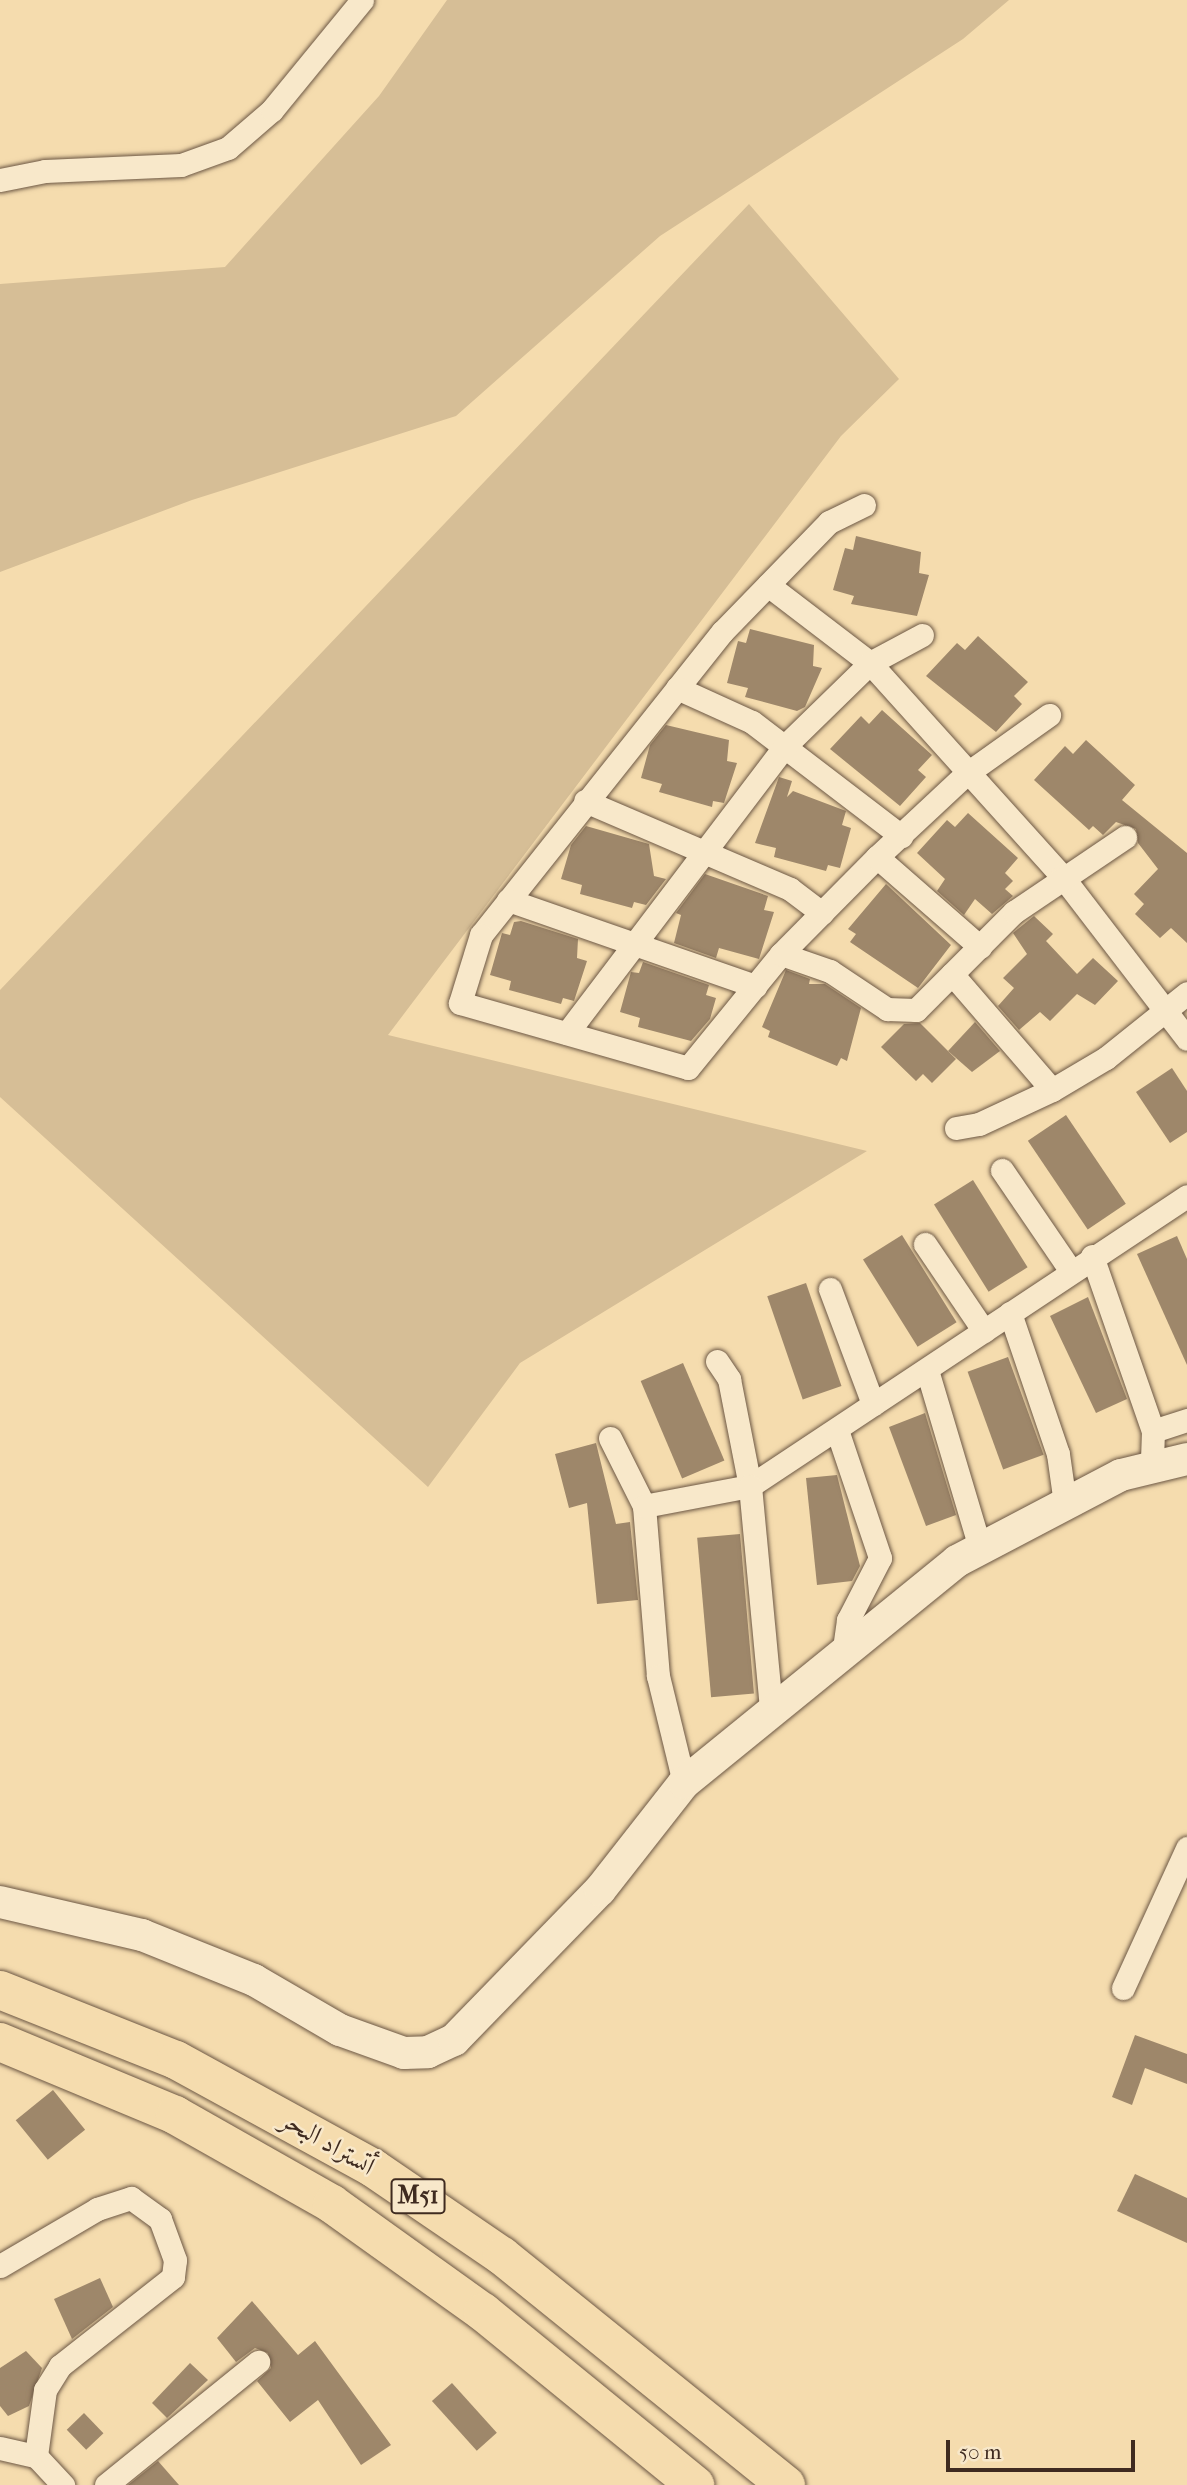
<!DOCTYPE html>
<html>
<head>
<meta charset="utf-8">
<style>
	body { margin:0 }
	#map { position:relative; width:1187px; height:2485px; overflow:hidden; background:#f5dcae; font-family:"IM FELL French Canon",Amiri,serif }
	div>[style] { position:absolute }
	.green>* { inset:0; background:#d6be96 }
	.building>* { inset:0; background:#9e876a; transform-origin:0 0 }
	.roads { filter:drop-shadow(0 0 2px #6c5744) drop-shadow(0 0 2px #6c5744) }
	.street>* { height:23px; margin:-11.5px; padding:0 11.5px; transform-origin:11.5px; border-radius:11.5px; background:#f8e8ca }
	.secondary>* { height:32px; margin:-16px; padding:0 16px; transform-origin:16px; border-radius:16px; background:#f8e8ca }
	.highway>* { height:38px; margin:-19px; padding:0 19px; transform-origin:19px; border-radius:19px; background:#f5dcae }
	span { translate:-50% -50%; white-space:nowrap; text-align:center; line-height:1.15; -webkit-text-stroke:5px #f8e8ca; paint-order:stroke }
	.shield-label span { padding:2px 5px; background:#f8e8ca; border:2px solid; border-radius:5px; -webkit-text-stroke-width:0 }
	.shield-label { font-size:24px; color:#3f2b20; font-weight:700 }
	.street-label { font-size:26px; color:#3f2b20 }
	.scale { position:absolute; left:946px; top:2440px; width:189px; height:32px; box-sizing:border-box; border:4px solid #3f2b20; border-top:0; padding-left:9px; font-size:21px; line-height:24px; white-space:nowrap; color:#3f2b20; -webkit-text-stroke:5px #f8e8ca; paint-order:stroke }
</style>
</head>
<body>
<div id="map">
	<div class="green">
		<div style="clip-path:polygon(447px 0,1009px 0,963px 39px,660px 236px,456px 416px,192px 500px,0 572px,0 284px,225px 267px,379px 96px)"></div>
		<div style="clip-path:polygon(749px 204px,899px 379px,841px 436px,388px 1035px,867px 1151px,520px 1363px,428px 1487px,0 1097px,0 990px)"></div>
	</div>
	<div class="building">
		<div style="clip-path:polygon(856px 536px,921px 552px,919px 573px,929px 575px,917px 616px,851px 604px,854px 596px,833px 590px,845px 548px,853px 550px)"></div>
		<div style="clip-path:polygon(750px 629px,814px 645px,813px 666px,822px 668px,805px 707px,797px 711px,745px 697px,748px 688px,727px 683px,738px 641px,746px 643px)"></div>
		<div style="clip-path:polygon(978px 636px,1028px 682px,1014px 696px,1022px 704px,996px 732px,926px 676px,957px 643px,965px 650px)"></div>
		<div style="clip-path:polygon(882px 710px,932px 755px,918px 770px,926px 777px,900px 806px,830px 749px,861px 716px,869px 724px)"></div>
		<div style="clip-path:polygon(666px 725px,729px 740px,727px 761px,737px 763px,724px 803px,713px 801px,712px 807px,659px 792px,662px 784px,641px 778px,650px 745px)"></div>
		<div style="clip-path:polygon(1086px 740px,1135px 785px,1122px 800px,1187px 853px,1187px 943px,1171px 928px,1160px 938px,1135px 914px,1144px 904px,1134px 894px,1158px 869px,1138px 843px,1136px 829px,1116px 822px,1103px 835px,1093px 826px,1089px 830px,1034px 780px,1065px 746px,1073px 754px)"></div>
		<div style="clip-path:polygon(779px 777px,792px 781px,787px 797px,793px 791px,846px 811px,842px 825px,851px 828px,840px 868px,828px 865px,826px 871px,774px 857px,776px 848px,755px 843px)"></div>
		<div style="clip-path:polygon(968px 813px,1018px 858px,1005px 873px,1013px 881px,1005px 889px,1013px 896px,992px 914px,975px 899px,964px 915px,937px 891px,945px 879px,917px 853px,947px 820px,955px 827px)"></div>
		<div style="clip-path:polygon(586px 826px,649px 844px,654px 876px,666px 879px,646px 905px,634px 902px,632px 908px,580px 894px,582px 885px,561px 879px,571px 845px)"></div>
		<div style="clip-path:polygon(705px 874px,768px 896px,764px 910px,774px 912px,759px 959px,719px 948px,716px 958px,674px 943px,681px 915px,676px 913px)"></div>
		<div style="clip-path:polygon(886px 884px,951px 945px,918px 988px,850px 942px,856px 934px,848px 929px)"></div>
		<div style="clip-path:polygon(1034px 916px,1053px 934px,1046px 941px,1077px 974px,1093px 958px,1118px 981px,1095px 1005px,1077px 994px,1050px 1021px,1040px 1012px,1019px 1030px,998px 1006px,1014px 988px,1003px 978px,1027px 954px,1013px 933px)"></div>
		<div style="clip-path:polygon(521px 921px,578px 939px,577px 958px,587px 961px,574px 1001px,563px 998px,561px 1004px,509px 990px,511px 981px,490px 975px,502px 933px,510px 935px,514px 922px)"></div>
		<div style="clip-path:polygon(643px 962px,709px 985px,706px 995px,716px 998px,710px 1019px,691px 1041px,638px 1027px,640px 1018px,620px 1012px,631px 972px,639px 973px)"></div>
		<div style="clip-path:polygon(786px 970px,810px 979px,809px 984px,825px 984px,861px 1008px,847px 1061px,841px 1058px,837px 1066px,768px 1037px,770px 1031px,762px 1027px)"></div>
		<div style="clip-path:polygon(975px 1022px,1000px 1051px,972px 1072px,948px 1051px)"></div>
		<div style="clip-path:polygon(920px 1023px,956px 1059px,932px 1083px,923px 1074px,916px 1081px,881px 1047px,904px 1024px)"></div>
		<div style="clip-path:polygon(1172px 1068px,1187px 1091px,1187px 1132px,1170px 1143px,1136px 1092px)"></div>
		<div style="left:1066px;top:1115px;width:107px;height:46px;rotate:56deg"></div>
		<div style="left:973px;top:1180px;width:103px;height:46px;rotate:58deg"></div>
		<div style="left:902px;top:1235px;width:103px;height:46px;rotate:58deg"></div>
		<div style="clip-path:polygon(1177px 1236px,1187px 1259px,1187px 1365px,1137px 1254px)"></div>
		<div style="left:806px;top:1283px;width:109px;height:41px;rotate:71deg"></div>
		<div style="clip-path:polygon(1088px 1297px,1127px 1399px,1096px 1413px,1050px 1316px)"></div>
		<div style="left:1008px;top:1357px;width:104px;height:43px;rotate:70deg"></div>
		<div style="left:683px;top:1363px;width:106px;height:46px;rotate:67deg"></div>
		<div style="clip-path:polygon(925px 1413px,956px 1515px,926px 1526px,889px 1427px)"></div>
		<div style="clip-path:polygon(596px 1443px,616px 1524px,630px 1522px,638px 1600px,597px 1604px,587px 1503px,569px 1508px,555px 1454px)"></div>
		<div style="clip-path:polygon(837px 1475px,860px 1566px,852px 1581px,817px 1585px,806px 1478px)"></div>
		<div style="left:740px;top:1534px;width:160px;height:43px;rotate:85deg"></div>
		<div style="clip-path:polygon(1135px 2035px,1187px 2054px,1187px 2084px,1145px 2068px,1132px 2105px,1112px 2097px)"></div>
		<div style="left:53px;top:2090px;width:51px;height:48px;rotate:51deg"></div>
		<div style="clip-path:polygon(1135px 2174px,1187px 2198px,1187px 2243px,1117px 2211px)"></div>
		<div style="clip-path:polygon(100px 2278px,113px 2307px,72px 2339px,54px 2299px)"></div>
		<div style="clip-path:polygon(252px 2301px,298px 2355px,315px 2341px,391px 2445px,361px 2465px,318px 2400px,290px 2422px,257px 2381px,271px 2368px,268px 2353px,255px 2348px,236px 2362px,217px 2338px)"></div>
		<div style="clip-path:polygon(26px 2351px,42px 2368px,29px 2406px,8px 2416px,0 2406px,0 2368px)"></div>
		<div style="clip-path:polygon(190px 2363px,208px 2380px,167px 2418px,152px 2403px)"></div>
		<div style="left:452px;top:2383px;width:67px;height:27px;rotate:48deg"></div>
		<div style="left:84px;top:2413px;width:28px;height:24px;rotate:46deg"></div>
		<div style="clip-path:polygon(158px 2461px,179px 2485px,128px 2485px)"></div>
	</div>
	<div class="roads">
		<div class="street">
			<div style="left:0;top:180px;width:46px;rotate:-11.3deg"></div>
			<div style="left:45px;top:171px;width:136px;rotate:-2.5deg"></div>
			<div style="left:181px;top:165px;width:50px;rotate:-19.9deg"></div>
			<div style="left:228px;top:148px;width:58px;rotate:-40.8deg"></div>
			<div style="left:272px;top:110px;width:142px;rotate:-50.7deg"></div>
			<div style="left:864px;top:505px;width:39px;rotate:154deg"></div>
			<div style="left:829px;top:522px;width:153px;rotate:134.2deg"></div>
			<div style="left:722px;top:632px;width:387px;rotate:128.5deg"></div>
			<div style="left:481px;top:935px;width:71px;rotate:107.2deg"></div>
			<div style="left:460px;top:1003px;width:237px;rotate:15.9deg"></div>
			<div style="left:688px;top:1068px;width:147px;rotate:-50.8deg"></div>
			<div style="left:781px;top:954px;width:136px;rotate:-45.3deg"></div>
			<div style="left:877px;top:857px;width:122px;rotate:-43deg"></div>
			<div style="left:966px;top:774px;width:102px;rotate:-35.4deg"></div>
			<div style="left:768px;top:585px;width:128px;rotate:37.4deg"></div>
			<div style="left:870px;top:663px;width:287px;rotate:48deg"></div>
			<div style="left:1062px;top:876px;width:205px;rotate:52.5deg"></div>
			<div style="left:677px;top:688px;width:82px;rotate:24.4deg"></div>
			<div style="left:752px;top:722px;width:188px;rotate:37.4deg"></div>
			<div style="left:585px;top:801px;width:223px;rotate:23.2deg"></div>
			<div style="left:790px;top:889px;width:40px;rotate:37deg"></div>
			<div style="left:877px;top:857px;width:137px;rotate:41.1deg"></div>
			<div style="left:508px;top:900px;width:262px;rotate:19.2deg"></div>
			<div style="left:781px;top:954px;width:52px;rotate:19.1deg"></div>
			<div style="left:830px;top:971px;width:69px;rotate:33.7deg"></div>
			<div style="left:887px;top:1009px;width:29px;rotate:2deg"></div>
			<div style="left:916px;top:1010px;width:139px;rotate:-45deg"></div>
			<div style="left:1014px;top:912px;width:134px;rotate:-34deg"></div>
			<div style="left:952px;top:974px;width:153px;rotate:49.2deg"></div>
			<div style="left:567px;top:1033px;width:360px;rotate:-52.8deg"></div>
			<div style="left:785px;top:746px;width:119px;rotate:-44.3deg"></div>
			<div style="left:870px;top:663px;width:59px;rotate:-28.3deg"></div>
			<div style="left:956px;top:1128px;width:23px;rotate:-10deg"></div>
			<div style="left:979px;top:1124px;width:81px;rotate:-25deg"></div>
			<div style="left:1052px;top:1090px;width:63px;rotate:-30.7deg"></div>
			<div style="left:1106px;top:1058px;width:104px;rotate:-38.7deg"></div>
			<div style="left:1002px;top:1170px;width:122px;rotate:55.7deg"></div>
			<div style="left:925px;top:1244px;width:105px;rotate:55.9deg"></div>
			<div style="left:1092px;top:1256px;width:185px;rotate:70.8deg"></div>
			<div style="left:1153px;top:1431px;width:34px;rotate:92deg"></div>
			<div style="left:830px;top:1289px;width:123px;rotate:69.5deg"></div>
			<div style="left:1010px;top:1313px;width:149px;rotate:71.2deg"></div>
			<div style="left:1058px;top:1454px;width:49px;rotate:81.9deg"></div>
			<div style="left:717px;top:1361px;width:22px;rotate:56deg"></div>
			<div style="left:729px;top:1379px;width:109px;rotate:78.9deg"></div>
			<div style="left:750px;top:1486px;width:524px;rotate:-33.57deg"></div>
			<div style="left:927px;top:1370px;width:186px;rotate:73.4deg"></div>
			<div style="left:837px;top:1430px;width:135px;rotate:71.4deg"></div>
			<div style="left:880px;top:1558px;width:70px;rotate:117.3deg"></div>
			<div style="left:848px;top:1620px;width:30px;rotate:98deg"></div>
			<div style="left:1153px;top:1431px;width:36px;rotate:-18deg"></div>
			<div style="left:610px;top:1438px;width:76px;rotate:63.4deg"></div>
			<div style="left:644px;top:1506px;width:171px;rotate:85.3deg"></div>
			<div style="left:658px;top:1676px;width:110px;rotate:76.3deg"></div>
			<div style="left:644px;top:1506px;width:108px;rotate:-10.7deg"></div>
			<div style="left:750px;top:1486px;width:222px;rotate:84.6deg"></div>
			<div style="left:1123px;top:1988px;width:154px;rotate:-65.4deg"></div>
			<div style="left:0;top:2266px;width:113px;rotate:-30.4deg"></div>
			<div style="left:97px;top:2209px;width:36px;rotate:-18deg"></div>
			<div style="left:131px;top:2198px;width:36px;rotate:36deg"></div>
			<div style="left:160px;top:2219px;width:44px;rotate:69.9deg"></div>
			<div style="left:175px;top:2260px;width:17px;rotate:97deg"></div>
			<div style="left:173px;top:2277px;width:144px;rotate:141.8deg"></div>
			<div style="left:60px;top:2366px;width:28px;rotate:122deg"></div>
			<div style="left:45px;top:2390px;width:67px;rotate:97.8deg"></div>
			<div style="left:0;top:2448px;width:37px;rotate:13deg"></div>
			<div style="left:36px;top:2456px;width:40px;rotate:47deg"></div>
			<div style="left:106px;top:2485px;width:196px;rotate:-39deg"></div>
		</div>
		<div class="secondary">
			<div style="left:0;top:1902px;width:146px;rotate:13.1deg"></div>
			<div style="left:142px;top:1935px;width:121px;rotate:21.9deg"></div>
			<div style="left:254px;top:1980px;width:99px;rotate:30.2deg"></div>
			<div style="left:340px;top:2030px;width:68px;rotate:19.8deg"></div>
			<div style="left:404px;top:2053px;width:24px;rotate:-2deg"></div>
			<div style="left:428px;top:2052px;width:29px;rotate:-25deg"></div>
			<div style="left:454px;top:2040px;width:209px;rotate:-45.8deg"></div>
			<div style="left:600px;top:1890px;width:136px;rotate:-51.9deg"></div>
			<div style="left:684px;top:1783px;width:352px;rotate:-39.1deg"></div>
			<div style="left:957px;top:1561px;width:185px;rotate:-27.7deg"></div>
			<div style="left:1121px;top:1475px;width:68px;rotate:-13.6deg"></div>
		</div>
		<div class="highway">
			<div style="left:0;top:1990px;width:189px;rotate:21.7deg"></div>
			<div style="left:176px;top:2060px;width:225px;rotate:28.7deg"></div>
			<div style="left:373px;top:2168px;width:156px;rotate:34.3deg"></div>
			<div style="left:502px;top:2256px;width:365px;rotate:38.9deg"></div>
			<div style="left:0;top:2042px;width:190px;rotate:22.6deg"></div>
			<div style="left:175px;top:2115px;width:180px;rotate:29.5deg"></div>
			<div style="left:332px;top:2204px;width:186px;rotate:35.6deg"></div>
			<div style="left:483px;top:2312px;width:274px;rotate:39.2deg"></div>
		</div>
	</div>
	<div class="shield-label">
		<span style="left:418px;top:2196px">M51</span>
	</div>
	<div class="street-label">
		<span style="left:328px;top:2143px;rotate:30deg">أتستراد البحر</span>
	</div>
	<div class="scale">50 m</div>
</div>
</body>
</html>
